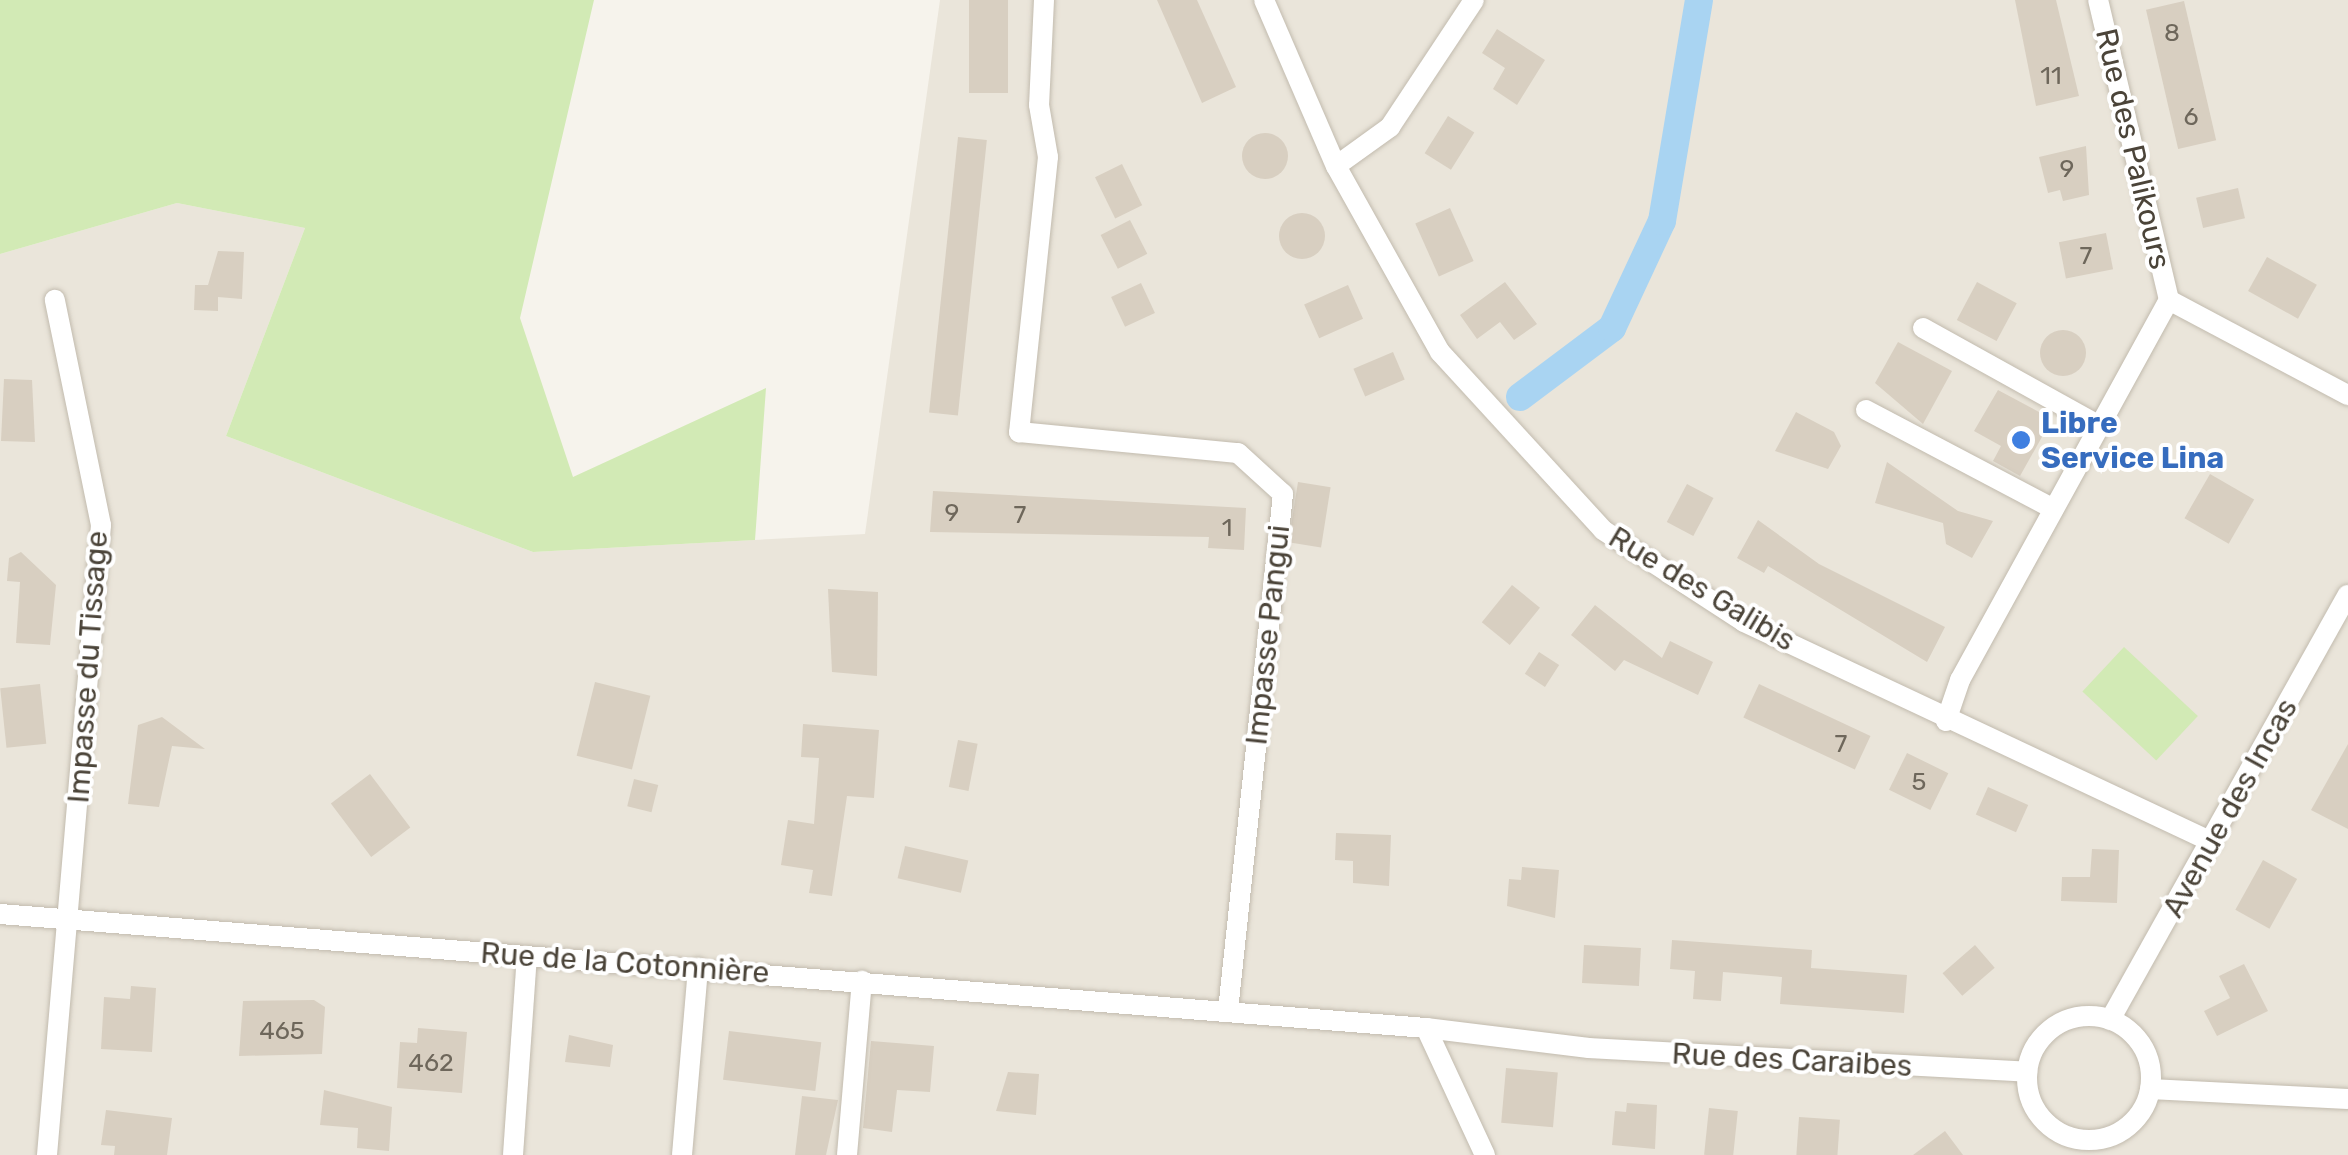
<!DOCTYPE html>
<html>
<head>
<meta charset="utf-8">
<style>
	body { margin:0 }
	#map { position:relative; width:2348px; height:1155px; overflow:hidden; background:#f6f3ec; font-family:Rubik,sans-serif }
	div>[style] { position:absolute }
	.residential>* { inset:0; background:#eae5da }
	.green>* { inset:0; background:#d2eab5; transform-origin:0 0 }
	.canal>* { height:28px; margin:-14px; padding:0 14px; transform-origin:14px; border-radius:14px; background:#a9d4f2 }
	.building>* { inset:0; background:#d8cfc1; transform-origin:0 0 }
	.round { border-radius:50% }
	.roads { filter:drop-shadow(0 0 2px #c2bbae) drop-shadow(0 0 2px #c2bbae) }
	.street>* { height:20px; margin:-10px; padding:0 10px; transform-origin:10px; border-radius:10px; background:#fff }
	.street>.ring { margin:-10px; padding:0; box-sizing:content-box; background:none; border:20px solid #fff; border-radius:50% }
	.dots>* { width:28px; height:28px; translate:-50% -50%; box-sizing:border-box; border:5px solid #fff; border-radius:50% }
	span { translate:-50% -50%; white-space:nowrap; text-align:center; line-height:1.15; -webkit-text-stroke:8px #fff; paint-order:stroke }
	.number-label { font-size:25px; color:#6e675b }
	.number-label span { -webkit-text-stroke-width:0 }
	.street-label { font-size:30px; color:#4b4439 }
	.shop-label { font-size:30px; color:#366cbe; font-weight:700 }
	.left { translate:0 -50%; text-align:left }
</style>
</head>
<body>
<div id="map">
	<div class="residential">
		<div style="clip-path:polygon(940px 0,2348px 0,2348px 1155px,0 1155px,0 254px,177px 203px,305px 228px,226px 436px,533px 552px,865px 534px)"></div>
	</div>
	<div class="green">
		<div style="clip-path:polygon(0 0,594px 0,520px 318px,573px 477px,766px 388px,755px 540px,533px 552px,226px 436px,305px 228px,177px 203px,0 254px)"></div>
		<div style="left:2124px;top:647px;width:101px;height:61px;rotate:43deg"></div>
	</div>
	<div class="canal">
		<div style="left:1520px;top:397px;width:115px;rotate:-36.9deg"></div>
		<div style="left:1612px;top:328px;width:118px;rotate:-65deg"></div>
		<div style="left:1662px;top:221px;width:224px;rotate:-80.5deg"></div>
	</div>
	<div class="building">
		<div style="left:969px;top:0;width:39px;height:93px"></div>
		<div style="clip-path:polygon(1157px 0,1197px 0,1236px 87px,1202px 103px)"></div>
		<div style="clip-path:polygon(2015px 0,2056px 0,2079px 96px,2036px 106px)"></div>
		<div style="left:2184px;top:1px;width:143px;height:39px;rotate:77deg"></div>
		<div style="clip-path:polygon(1497px 29px,1545px 60px,1517px 105px,1493px 89px,1505px 68px,1482px 53px)"></div>
		<div style="left:1448px;top:116px;width:31px;height:44px;rotate:32deg"></div>
		<div class="round" style="left:1242px;top:133px;width:46px;height:46px"></div>
		<div style="left:958px;top:137px;width:29px;height:277px;rotate:6deg"></div>
		<div style="clip-path:polygon(2086px 146px,2089px 195px,2063px 201px,2060px 190px,2048px 193px,2039px 157px)"></div>
		<div style="left:1122px;top:164px;width:46px;height:30px;rotate:64deg"></div>
		<div style="left:2238px;top:188px;width:31px;height:43px;rotate:77deg"></div>
		<div style="left:1450px;top:208px;width:58px;height:38px;rotate:66deg"></div>
		<div class="round" style="left:1279px;top:213px;width:46px;height:46px"></div>
		<div style="left:1130px;top:220px;width:38px;height:33px;rotate:63deg"></div>
		<div style="left:2106px;top:233px;width:37px;height:48px;rotate:79deg"></div>
		<div style="clip-path:polygon(218px 251px,244px 252px,242px 299px,218px 297px,218px 311px,194px 310px,195px 285px,208px 285px)"></div>
		<div style="left:2267px;top:257px;width:57px;height:39px;rotate:29deg"></div>
		<div style="clip-path:polygon(1505px 282px,1537px 324px,1514px 340px,1500px 322px,1477px 339px,1460px 315px)"></div>
		<div style="left:1977px;top:282px;width:45px;height:43px;rotate:28deg"></div>
		<div style="left:1141px;top:283px;width:33px;height:33px;rotate:65deg"></div>
		<div style="left:1348px;top:285px;width:37px;height:48px;rotate:66deg"></div>
		<div class="round" style="left:2040px;top:330px;width:46px;height:46px"></div>
		<div style="clip-path:polygon(1898px 342px,1952px 371px,1923px 424px,1875px 383px)"></div>
		<div style="left:1393px;top:352px;width:30px;height:43px;rotate:67deg"></div>
		<div style="clip-path:polygon(4px 379px,32px 380px,35px 442px,1px 441px)"></div>
		<div style="clip-path:polygon(1998px 390px,2052px 419px,2020px 476px,1993px 461px,2001px 446px,1974px 431px)"></div>
		<div style="clip-path:polygon(1796px 412px,1834px 432px,1841px 446px,1828px 469px,1775px 451px)"></div>
		<div style="clip-path:polygon(1887px 462px,1958px 511px,1993px 521px,1972px 558px,1946px 544px,1943px 523px,1875px 503px)"></div>
		<div style="left:2210px;top:474px;width:51px;height:51px;rotate:30deg"></div>
		<div style="left:1298px;top:482px;width:33px;height:61px;rotate:9deg"></div>
		<div style="left:1687px;top:484px;width:30px;height:43px;rotate:28deg"></div>
		<div style="clip-path:polygon(933px 491px,1246px 508px,1244px 550px,1208px 548px,1209px 537px,930px 532px)"></div>
		<div style="clip-path:polygon(1758px 520px,1819px 564px,1945px 627px,1927px 662px,1768px 566px,1764px 573px,1737px 558px)"></div>
		<div style="clip-path:polygon(21px 552px,56px 585px,50px 645px,16px 643px,20px 582px,7px 581px,9px 558px)"></div>
		<div style="left:1512px;top:585px;width:36px;height:48px;rotate:39deg"></div>
		<div style="clip-path:polygon(828px 589px,878px 592px,877px 676px,832px 672px)"></div>
		<div style="clip-path:polygon(1595px 605px,1662px 658px,1670px 641px,1713px 662px,1698px 695px,1624px 660px,1615px 671px,1571px 635px)"></div>
		<div style="left:1539px;top:652px;width:24px;height:26px;rotate:33deg"></div>
		<div style="left:595px;top:682px;width:57px;height:76px;rotate:14deg"></div>
		<div style="left:40px;top:684px;width:60px;height:40px;rotate:84deg"></div>
		<div style="left:1759px;top:684px;width:123px;height:37px;rotate:25deg"></div>
		<div style="clip-path:polygon(162px 717px,205px 749px,172px 746px,159px 807px,128px 804px,138px 725px)"></div>
		<div style="clip-path:polygon(803px 724px,879px 730px,874px 798px,847px 796px,832px 896px,809px 893px,813px 870px,781px 865px,788px 820px,814px 824px,819px 758px,801px 757px)"></div>
		<div style="left:958px;top:740px;width:20px;height:48px;rotate:11deg"></div>
		<div style="clip-path:polygon(2348px 744px,2348px 829px,2311px 810px)"></div>
		<div style="left:1907px;top:753px;width:46px;height:41px;rotate:26deg"></div>
		<div style="left:370px;top:774px;width:67px;height:49px;rotate:53deg"></div>
		<div style="left:634px;top:779px;width:25px;height:28px;rotate:14deg"></div>
		<div style="left:1988px;top:787px;width:44px;height:30px;rotate:24deg"></div>
		<div style="clip-path:polygon(1336px 833px,1391px 835px,1389px 886px,1353px 883px,1353px 861px,1335px 860px)"></div>
		<div style="left:905px;top:846px;width:65px;height:33px;rotate:13deg"></div>
		<div style="clip-path:polygon(2092px 849px,2119px 850px,2117px 903px,2061px 901px,2062px 877px,2090px 877px)"></div>
		<div style="left:2263px;top:860px;width:39px;height:57px;rotate:29deg"></div>
		<div style="clip-path:polygon(1522px 867px,1559px 870px,1555px 918px,1507px 906px,1509px 879px,1521px 880px)"></div>
		<div style="clip-path:polygon(1672px 940px,1812px 950px,1811px 968px,1907px 975px,1904px 1013px,1780px 1004px,1782px 977px,1723px 972px,1721px 1001px,1693px 999px,1695px 971px,1670px 969px)"></div>
		<div style="left:1584px;top:945px;width:57px;height:38px;rotate:3deg"></div>
		<div style="left:1975px;top:945px;width:30px;height:43px;rotate:49deg"></div>
		<div style="clip-path:polygon(2244px 964px,2268px 1011px,2217px 1036px,2204px 1011px,2230px 998px,2219px 976px)"></div>
		<div style="clip-path:polygon(131px 986px,156px 988px,152px 1052px,101px 1049px,104px 997px,130px 999px)"></div>
		<div style="clip-path:polygon(314px 1000px,325px 1007px,322px 1054px,239px 1056px,243px 1001px)"></div>
		<div style="clip-path:polygon(418px 1028px,467px 1032px,462px 1093px,397px 1088px,400px 1042px,417px 1043px)"></div>
		<div style="left:729px;top:1031px;width:93px;height:49px;rotate:7deg"></div>
		<div style="clip-path:polygon(569px 1035px,613px 1045px,610px 1067px,565px 1062px)"></div>
		<div style="clip-path:polygon(871px 1041px,934px 1046px,930px 1092px,897px 1090px,892px 1132px,863px 1128px)"></div>
		<div style="left:1506px;top:1068px;width:52px;height:55px;rotate:5deg"></div>
		<div style="clip-path:polygon(1008px 1072px,1039px 1074px,1036px 1115px,996px 1111px)"></div>
		<div style="clip-path:polygon(324px 1090px,392px 1107px,389px 1151px,357px 1148px,358px 1128px,320px 1125px)"></div>
		<div style="clip-path:polygon(802px 1096px,838px 1100px,826px 1155px,795px 1155px)"></div>
		<div style="clip-path:polygon(1627px 1103px,1657px 1105px,1655px 1149px,1612px 1145px,1615px 1111px,1626px 1112px)"></div>
		<div style="left:1709px;top:1108px;width:29px;height:47px;rotate:6deg"></div>
		<div style="clip-path:polygon(106px 1110px,172px 1118px,167px 1155px,114px 1155px,115px 1146px,101px 1145px)"></div>
		<div style="left:1799px;top:1117px;width:41px;height:38px;rotate:4deg"></div>
		<div style="clip-path:polygon(1945px 1131px,1963px 1155px,1913px 1155px)"></div>
	</div>
	<div class="roads">
		<div class="street">
			<div style="left:1044px;top:0;width:105px;rotate:92.7deg"></div>
			<div style="left:1039px;top:105px;width:53px;rotate:80.2deg"></div>
			<div style="left:1048px;top:157px;width:277px;rotate:96deg"></div>
			<div style="left:1019px;top:432px;width:220px;rotate:5.5deg"></div>
			<div style="left:1238px;top:453px;width:61px;rotate:42.3deg"></div>
			<div style="left:1283px;top:494px;width:519px;rotate:96.08deg"></div>
			<div style="left:1264px;top:0;width:181px;rotate:66.6deg"></div>
			<div style="left:1336px;top:166px;width:213px;rotate:60.8deg"></div>
			<div style="left:1440px;top:352px;width:241px;rotate:47.5deg"></div>
			<div style="left:1603px;top:530px;width:168px;rotate:33.1deg"></div>
			<div style="left:1744px;top:622px;width:517px;rotate:25.18deg"></div>
			<div style="left:1336px;top:166px;width:67px;rotate:-35.8deg"></div>
			<div style="left:1390px;top:127px;width:152px;rotate:-56.5deg"></div>
			<div style="left:2169px;top:300px;width:203px;rotate:28deg"></div>
			<div style="left:1923px;top:328px;width:202px;rotate:29deg"></div>
			<div style="left:1866px;top:410px;width:212px;rotate:27.8deg"></div>
			<div style="left:1946px;top:721px;width:43px;rotate:-71.1deg"></div>
			<div style="left:1960px;top:680px;width:434px;rotate:-61.2deg"></div>
			<div style="left:2169px;top:300px;width:308px;rotate:-103.3deg"></div>
			<div style="left:0;top:914px;width:1431px;rotate:4.57deg"></div>
			<div style="left:1426px;top:1028px;width:140px;rotate:65.1deg"></div>
			<div class="ring" style="left:2027px;top:1016px;width:104px;height:104px"></div>
			<div style="left:2110px;top:1020px;width:487px;rotate:-60.8deg"></div>
			<div style="left:1426px;top:1028px;width:164px;rotate:7deg"></div>
			<div style="left:1589px;top:1048px;width:439px;rotate:3.1deg"></div>
			<div style="left:2150px;top:1089px;width:198px;rotate:2.9deg"></div>
			<div style="left:47px;top:1155px;width:632px;rotate:-85.1deg"></div>
			<div style="left:101px;top:525px;width:230px;rotate:-101.6deg"></div>
			<div style="left:513px;top:1155px;width:198px;rotate:-86deg"></div>
			<div style="left:682px;top:1155px;width:188px;rotate:-85.1deg"></div>
			<div style="left:847px;top:1155px;width:175px;rotate:-85.1deg"></div>
		</div>
	</div>
	<div class="dots">
		<div style="left:2021px;top:440px;background:#3f7fe0"></div>
	</div>
	<div class="number-label">
		<span style="left:2172px;top:33px">8</span>
		<span style="left:2051px;top:76px">11</span>
		<span style="left:2191px;top:117px">6</span>
		<span style="left:2067px;top:169px">9</span>
		<span style="left:2086px;top:256px">7</span>
		<span style="left:952px;top:513px">9</span>
		<span style="left:1020px;top:515px">7</span>
		<span style="left:1227px;top:528px">1</span>
		<span style="left:1841px;top:744px">7</span>
		<span style="left:1919px;top:782px">5</span>
		<span style="left:282px;top:1031px">465</span>
		<span style="left:431px;top:1063px">462</span>
	</div>
	<div class="street-label">
		<span style="left:2133px;top:149px;rotate:77deg">Rue des Palikours</span>
		<span style="left:1702px;top:589px;rotate:31deg">Rue des Galibis</span>
		<span style="left:1268px;top:635px;rotate:-84deg">Impasse Pangui</span>
		<span style="left:88px;top:667px;rotate:-86deg">Impasse du Tissage</span>
		<span style="left:2230px;top:808px;rotate:-61deg">Avenue des Incas</span>
		<span style="left:625px;top:963px;rotate:4deg">Rue de la Cotonnière</span>
		<span style="left:1792px;top:1060px;rotate:3deg">Rue des Caraibes</span>
	</div>
	<div class="shop-label">
		<span class="left" style="left:2041px;top:440px">Libre<br>Service Lina</span>
	</div>
</div>
</body>
</html>
